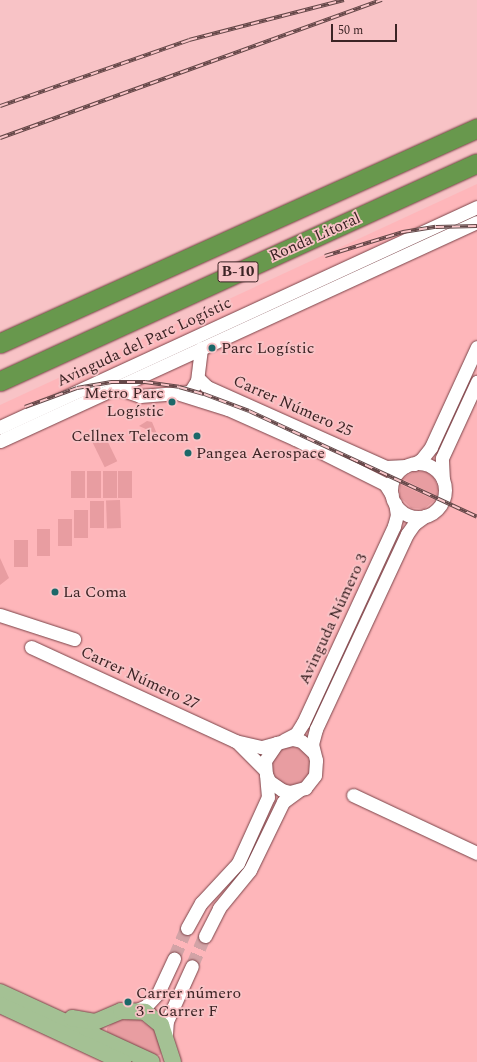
<!DOCTYPE html>
<html>
<head>
<meta charset="utf-8">
<style>
	body { margin:0 }
	#map { position:relative; width:477px; height:1062px; overflow:hidden; background:#f8c3c6; font-family:Spectral,serif }
	div>[style] { position:absolute }
	.built>* { inset:0; background:#feb6ba }
	.green>* { inset:0; background:#e89da1; transform-origin:0 0 }
	.round { border-radius:50% }
	.minor-tunnel>* { height:13px; margin-top:-6.5px; transform-origin:0; background:repeating-linear-gradient(90deg,#d2a3a6 0 13px,transparent 0 19px) }
	.roads { filter:drop-shadow(0 0 1px #7b4449) drop-shadow(0 0 1px #7b4449) }
	.minor>* { height:13px; margin:-6.5px; padding:0 6.5px; transform-origin:6.5px; border-radius:6.5px; background:#fff }
	.minor>.ring { margin:-6.5px; padding:0; box-sizing:content-box; background:none; border:13px solid #fff; border-radius:50% }
	.major>* { height:16px; margin:-8px; padding:0 8px; transform-origin:8px; border-radius:8px; background:#a4c194 }
	.highway>* { height:19px; margin:-9.5px; padding:0 9.5px; transform-origin:9.5px; border-radius:9.5px; background:#68984d }
	.rail>* { height:4px; margin-top:-2px; transform-origin:0; background:repeating-linear-gradient(90deg,#f8c3c6 0 8px,#654748 0 16px); box-sizing:border-box; border-block:1px solid #654748 }
	.dots>* { width:11px; height:11px; translate:-50% -50%; box-sizing:border-box; border:2px solid #f8c3c6; border-radius:50% }
	span { translate:-50% -50%; white-space:nowrap; text-align:center; line-height:1.15; -webkit-text-stroke:3.5px #f8c3c6; paint-order:stroke }
	.shield-label span { padding:1px 3px; background:#f8c3c6; border:1px solid; border-radius:3px; -webkit-text-stroke-width:0 }
	.shield-label { font-size:15px; color:#3c2425; font-weight:700 }
	.street-label { font-size:16px; color:#3c2425 }
	.poi-label { font-size:16px; color:#3c2425 }
	.left { translate:0 -50%; text-align:left }
	.right { translate:-100% -50%; text-align:right }
	.scale { position:absolute; left:331px; top:24px; width:66px; height:18px; box-sizing:border-box; border:2px solid #3c2425; border-top:0; padding-left:5px; font-size:12px; line-height:14px; white-space:nowrap; color:#3c2425; -webkit-text-stroke:3px #f8c3c6; paint-order:stroke }
</style>
</head>
<body>
<div id="map">
	<div class="built">
		<div style="clip-path:polygon(477px 184px,477px 1062px,0 1062px,0 405px)"></div>
	</div>
	<div class="green">
		<div style="clip-path:polygon(147px 421px,152px 422px,157px 434px,139px 426px)"></div>
		<div style="left:105px;top:436px;width:28px;height:14px;rotate:64deg"></div>
		<div style="left:71px;top:471px;width:14px;height:27px"></div>
		<div style="left:87px;top:471px;width:14px;height:27px"></div>
		<div style="left:103px;top:471px;width:14px;height:27px"></div>
		<div style="left:118px;top:471px;width:14px;height:27px"></div>
		<div style="clip-path:polygon(415px 471px,427px 472px,434px 478px,438px 488px,437px 496px,402px 479px)"></div>
		<div style="clip-path:polygon(400px 484px,435px 500px,424px 509px,411px 508px,400px 497px)"></div>
		<div style="left:120px;top:500px;width:28px;height:14px;rotate:88deg"></div>
		<div style="left:90px;top:501px;width:14px;height:27px"></div>
		<div style="left:74px;top:510px;width:14px;height:28px"></div>
		<div style="left:58px;top:519px;width:14px;height:27px"></div>
		<div style="left:37px;top:529px;width:13px;height:27px"></div>
		<div style="left:14px;top:540px;width:14px;height:27px"></div>
		<div style="clip-path:polygon(0 558px,9px 578px,0 585px)"></div>
		<div class="round" style="left:272px;top:747px;width:38px;height:38px"></div>
		<div style="clip-path:polygon(137px 1018px,156px 1031px,162px 1050px,160px 1055px,154px 1055px,107px 1032px,107px 1028px,115px 1021px)"></div>
	</div>
	<div class="minor-tunnel">
		<div style="left:174px;top:958px;width:33px;rotate:-67deg"></div>
		<div style="left:192px;top:966px;width:33px;rotate:-67deg"></div>
	</div>
	<div class="roads">
		<div class="minor">
			<div style="left:198px;top:378px;width:13px;rotate:45deg"></div>
			<div style="left:207px;top:387px;width:196px;rotate:24.1deg"></div>
			<div style="left:386px;top:467px;width:20px;rotate:-3deg"></div>
			<div style="left:112px;top:390px;width:11px"></div>
			<div style="left:123px;top:390px;width:18px;rotate:19deg"></div>
			<div style="left:140px;top:396px;width:50px;rotate:-4.6deg"></div>
			<div style="left:190px;top:392px;width:13px;rotate:-58deg"></div>
			<div style="left:197px;top:381px;width:33px;rotate:-83deg"></div>
			<div style="left:180px;top:394px;width:50px;rotate:17.4deg"></div>
			<div style="left:228px;top:409px;width:73px;rotate:24.1deg"></div>
			<div style="left:295px;top:439px;width:101px;rotate:26.6deg"></div>
			<div style="left:385px;top:484px;width:13px;rotate:58deg"></div>
			<div style="left:0;top:427px;width:525px;rotate:-24.76deg"></div>
			<div style="left:0;top:441px;width:525px;rotate:-24.66deg"></div>
			<div class="ring" style="left:391px;top:463px;width:41px;height:41px"></div>
			<div style="left:414px;top:464px;width:8px;rotate:-30deg"></div>
			<div style="left:421px;top:460px;width:16px;rotate:-52deg"></div>
			<div style="left:431px;top:447px;width:110px;rotate:-65.3deg"></div>
			<div style="left:443px;top:480px;width:22px;rotate:-93deg"></div>
			<div style="left:442px;top:458px;width:84px;rotate:-65.3deg"></div>
			<div style="left:0;top:615px;width:78px;rotate:18deg"></div>
			<div style="left:31px;top:647px;width:225px;rotate:24.7deg"></div>
			<div style="left:235px;top:741px;width:28px;rotate:13deg"></div>
			<div style="left:262px;top:747px;width:16px;rotate:-15deg"></div>
			<div style="left:284px;top:740px;width:13px;rotate:-27deg"></div>
			<div style="left:296px;top:734px;width:13px;rotate:-58deg"></div>
			<div style="left:303px;top:723px;width:217px;rotate:-65.2deg"></div>
			<div style="left:394px;top:526px;width:11px;rotate:-75deg"></div>
			<div style="left:397px;top:515px;width:12px;rotate:-99deg"></div>
			<div style="left:238px;top:743px;width:38px;rotate:45deg"></div>
			<div style="left:313px;top:752px;width:16px;rotate:-137deg"></div>
			<div style="left:301px;top:741px;width:9px;rotate:-167deg"></div>
			<div style="left:292px;top:739px;width:16px;rotate:165deg"></div>
			<div style="left:277px;top:743px;width:22px;rotate:124deg"></div>
			<div style="left:265px;top:761px;width:13px;rotate:86deg"></div>
			<div style="left:266px;top:774px;width:8px;rotate:67deg"></div>
			<div style="left:269px;top:781px;width:16px;rotate:35deg"></div>
			<div style="left:282px;top:790px;width:8px;rotate:14deg"></div>
			<div style="left:290px;top:792px;width:16px;rotate:-15deg"></div>
			<div style="left:305px;top:788px;width:16px;rotate:-52deg"></div>
			<div style="left:315px;top:775px;width:15px;rotate:-86deg"></div>
			<div style="left:316px;top:760px;width:16px;rotate:-104deg"></div>
			<div style="left:312px;top:744px;width:16px;rotate:-75deg"></div>
			<div style="left:316px;top:729px;width:215px;rotate:-65deg"></div>
			<div style="left:407px;top:534px;width:12px;rotate:-55deg"></div>
			<div style="left:414px;top:524px;width:14px;rotate:-36deg"></div>
			<div style="left:353px;top:795px;width:137px;rotate:25.1deg"></div>
			<div style="left:187px;top:928px;width:29px;rotate:-61deg"></div>
			<div style="left:201px;top:903px;width:54px;rotate:-47.2deg"></div>
			<div style="left:238px;top:863px;width:72px;rotate:-65.6deg"></div>
			<div style="left:268px;top:797px;width:22px;rotate:-95deg"></div>
			<div style="left:205px;top:936px;width:31px;rotate:-63deg"></div>
			<div style="left:219px;top:908px;width:49px;rotate:-50.8deg"></div>
			<div style="left:250px;top:870px;width:76px;rotate:-64.1deg"></div>
			<div style="left:283px;top:802px;width:19px;rotate:-36deg"></div>
			<div style="left:137px;top:1010px;width:10px;rotate:-24deg"></div>
			<div style="left:146px;top:1006px;width:18px;rotate:-47deg"></div>
			<div style="left:158px;top:993px;width:38px;rotate:-65deg"></div>
			<div style="left:166px;top:1034px;width:13px;rotate:-86deg"></div>
			<div style="left:167px;top:1021px;width:60px;rotate:-65.6deg"></div>
		</div>
		<div class="major">
			<div style="left:0;top:992px;width:167px;rotate:24.7deg"></div>
			<div style="left:0;top:1005px;width:136px;rotate:24.9deg"></div>
			<div style="left:72px;top:1018px;width:23px;rotate:10deg"></div>
			<div style="left:95px;top:1022px;width:28px;rotate:-23deg"></div>
			<div style="left:121px;top:1011px;width:24px;rotate:2deg"></div>
			<div style="left:145px;top:1012px;width:21px;rotate:39deg"></div>
			<div style="left:161px;top:1025px;width:39px;rotate:72deg"></div>
		</div>
		<div class="highway">
			<div style="left:0;top:343px;width:523px;rotate:-24.26deg"></div>
			<div style="left:0;top:381px;width:524px;rotate:-24.56deg"></div>
		</div>
	</div>
	<div class="rail">
		<div style="left:0;top:106px;width:200px;rotate:-19.2deg"></div>
		<div style="left:189px;top:40px;width:160px;rotate:-14.5deg"></div>
		<div style="left:0;top:138px;width:406px;rotate:-19.9deg"></div>
		<div style="left:325px;top:256px;width:82px;rotate:-17.1deg"></div>
		<div style="left:403px;top:232px;width:33px;rotate:-9deg"></div>
		<div style="left:436px;top:227px;width:41px;rotate:-1.4deg"></div>
		<div style="left:25px;top:407px;width:55px;rotate:-20.1deg"></div>
		<div style="left:77px;top:388px;width:35px;rotate:-10deg"></div>
		<div style="left:111px;top:382px;width:34px"></div>
		<div style="left:145px;top:382px;width:34px;rotate:8deg"></div>
		<div style="left:179px;top:387px;width:26px;rotate:16deg"></div>
		<div style="left:204px;top:394px;width:48px;rotate:20.7deg"></div>
		<div style="left:249px;top:411px;width:251px;rotate:24.9deg"></div>
	</div>
	<div class="dots">
		<div style="left:212px;top:348px;background:#1b6869"></div>
		<div style="left:172px;top:402px;background:#1b6869"></div>
		<div style="left:197px;top:436px;background:#1b6869"></div>
		<div style="left:188px;top:453px;background:#1b6869"></div>
		<div style="left:55px;top:592px;background:#1b6869"></div>
		<div style="left:128px;top:1002px;background:#1b6869"></div>
	</div>
	<div class="shield-label">
		<span style="left:238px;top:272px">B-10</span>
	</div>
	<div class="street-label">
		<span style="left:315px;top:237px;rotate:-24deg">Ronda Litoral</span>
		<span style="left:144px;top:342px;rotate:-25deg">Avinguda del Parc Logístic</span>
		<span style="left:293px;top:406px;rotate:24deg">Carrer Número 25</span>
		<span style="left:333px;top:619px;rotate:-65deg">Avinguda Número 3</span>
		<span style="left:140px;top:678px;rotate:25deg">Carrer Número 27</span>
	</div>
	<div class="poi-label">
		<span class="left" style="left:221px;top:348px">Parc Logístic</span>
		<span class="right" style="left:164px;top:402px">Metro Parc<br>Logístic</span>
		<span class="right" style="left:189px;top:436px">Cellnex Telecom</span>
		<span class="left" style="left:196px;top:453px">Pangea Aerospace</span>
		<span class="left" style="left:63px;top:592px">La Coma</span>
		<span class="left" style="left:136px;top:1002px">Carrer número<br>3 - Carrer F</span>
	</div>
	<div class="scale">50 m</div>
</div>
</body>
</html>
